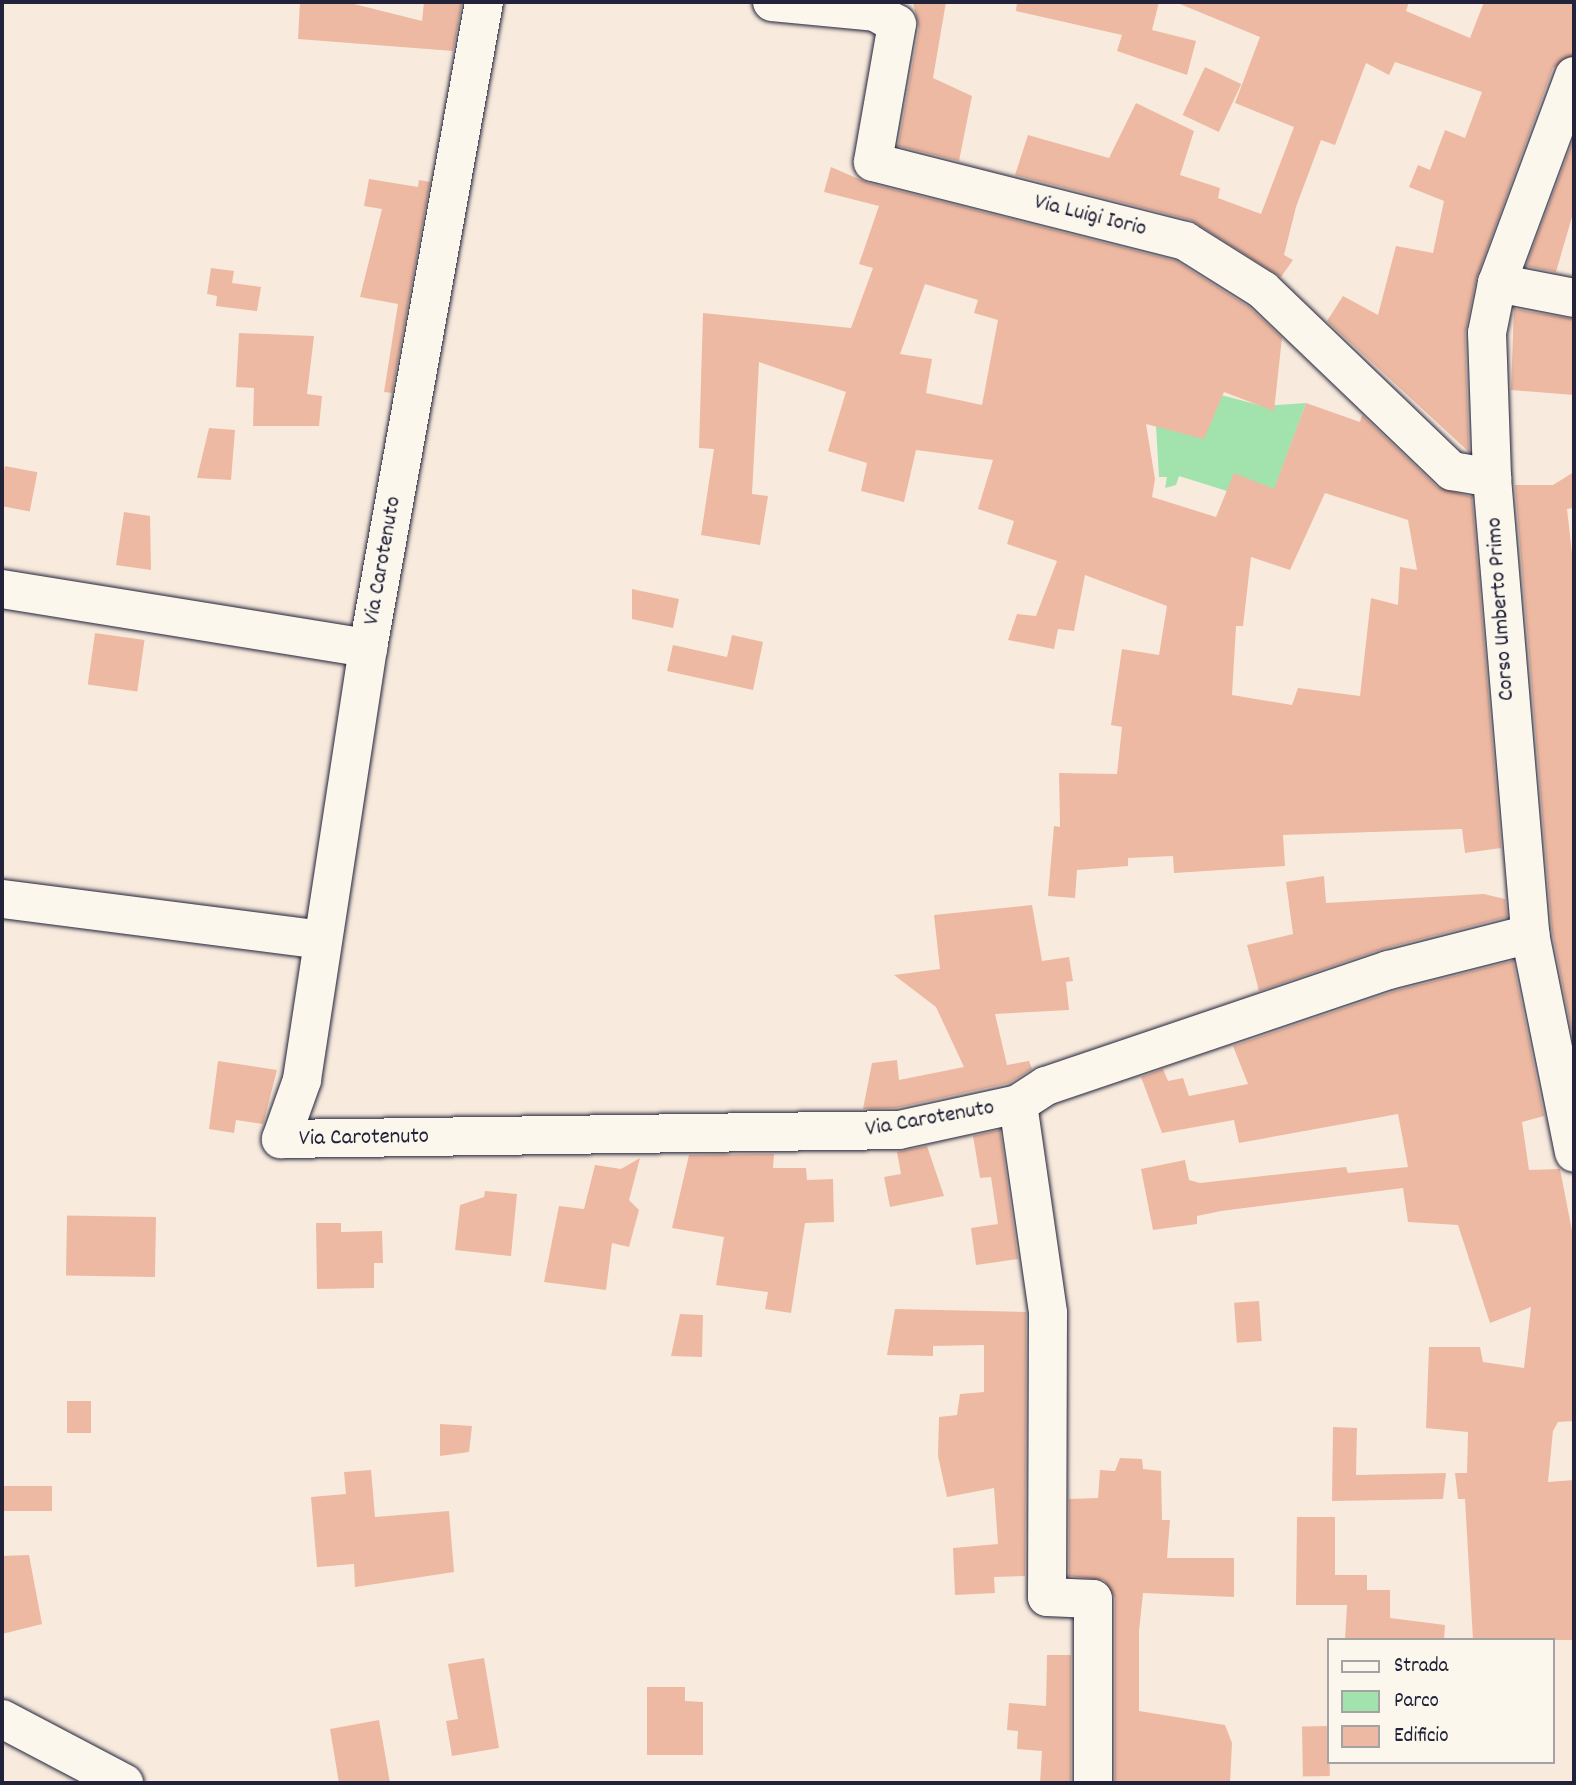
<!DOCTYPE html>
<html>
<head>
<meta charset="utf-8">
<style>
	body { margin:0 }
	#map { position:relative; width:1576px; height:1785px; overflow:hidden; background:#f8ebdd; font-family:Dekko,sans-serif }
	div>[style] { position:absolute }
	.green>* { inset:0; background:#a2e3ad }
	.building>* { inset:0; background:#eeb9a2; transform-origin:0 0 }
	.roads { filter:drop-shadow(0 0 2px #22223b) drop-shadow(0 0 2px #22223b) }
	.minor>* { height:38px; margin:-19px; padding:0 19px; transform-origin:19px; border-radius:19px; background:#fbf7ec }
	span { translate:-50% -50%; white-space:nowrap; text-align:center; line-height:1.15; -webkit-text-stroke:5px #fbf7ec; paint-order:stroke }
	.street-label { font-size:23px; color:#22223b }
	.frame { position:absolute; inset:0; border:4px solid #22223b; pointer-events:none }
	.legend { position:absolute; left:1327px; top:1638px; width:228px; height:126px; box-sizing:border-box; background:#fbf7ec; border:2px solid #a4a2a5; margin:0; padding:9px 12px; list-style:none; font-size:21px; color:#22223b }
	.legend li { display:flex; align-items:center; gap:14px; height:35px }
	.legend b { width:35px; border:2px solid #a4a2a5 }
</style>
</head>
<body>
<div id="map">
	<div class="green">
		<div style="clip-path:polygon(1221px 395px,1263px 406px,1306px 403px,1250px 556px,1227px 491px,1179px 476px,1176px 485px,1165px 488px,1167px 477px,1159px 477px,1156px 426px,1205px 436px)"></div>
	</div>
	<div class="building">
		<div style="clip-path:polygon(300px 2px,346px 2px,422px 21px,424px 2px,462px 2px,453px 51px,298px 39px)"></div>
		<div style="clip-path:polygon(913px 2px,946px 2px,933px 78px,972px 96px,959px 161px,898px 146px,919px 28px)"></div>
		<div style="clip-path:polygon(1017px 2px,1159px 2px,1152px 30px,1196px 41px,1187px 75px,1117px 51px,1122px 35px,1016px 11px)"></div>
		<div style="clip-path:polygon(1175px 2px,1409px 2px,1406px 11px,1470px 38px,1484px 2px,1574px 2px,1574px 55px,1553px 68px,1476px 279px,1465px 334px,1469px 452px,1327px 321px,1343px 296px,1378px 315px,1396px 246px,1433px 253px,1444px 201px,1409px 187px,1418px 165px,1430px 170px,1445px 130px,1465px 138px,1482px 92px,1395px 62px,1389px 75px,1366px 63px,1335px 145px,1321px 140px,1296px 207px,1284px 255px,1293px 260px,1281px 277px,1191px 220px,1015px 175px,1028px 135px,1109px 158px,1136px 103px,1194px 131px,1180px 175px,1220px 188px,1218px 198px,1261px 214px,1294px 127px,1235px 103px,1260px 37px)"></div>
		<div style="left:1205px;top:67px;width:40px;height:53px;rotate:25deg"></div>
		<div style="clip-path:polygon(1574px 138px,1574px 210px,1556px 272px,1526px 266px)"></div>
		<div style="clip-path:polygon(evenodd,831px 167px,868px 183px,1176px 261px,1249px 307px,1282px 338px,1274px 411px,1224px 392px,1204px 439px,1146px 424px,1155px 479px,1152px 497px,1216px 517px,1234px 473px,1274px 489px,1306px 403px,1360px 422px,1362px 415px,1437px 487px,1472px 497px,1501px 848px,1465px 853px,1462px 829px,1283px 835px,1285px 866px,1174px 873px,1173px 856px,1128px 858px,1128px 866px,1077px 870px,1075px 898px,1048px 896px,1054px 826px,1060px 827px,1059px 773px,1117px 774px,1122px 727px,1111px 725px,1122px 649px,1159px 655px,1167px 606px,1085px 575px,1074px 631px,1058px 629px,1054px 649px,1008px 640px,1017px 614px,1036px 616px,1057px 561px,1007px 544px,1014px 521px,978px 509px,993px 460px,916px 450px,904px 502px,861px 491px,867px 463px,828px 451px,846px 392px,759px 362px,752px 494px,768px 496px,760px 545px,701px 535px,714px 449px,699px 448px,703px 313px,851px 328px,873px 268px,859px 264px,879px 206px,824px 192px,831px 167px,925px 284px,978px 300px,974px 313px,998px 320px,982px 405px,926px 393px,932px 359px,900px 354px,925px 284px,831px 167px,1325px 493px,1408px 520px,1417px 570px,1400px 567px,1398px 605px,1371px 598px,1360px 696px,1298px 688px,1292px 705px,1232px 695px,1236px 626px,1243px 626px,1251px 557px,1290px 570px,1325px 493px)"></div>
		<div style="clip-path:polygon(369px 179px,418px 187px,419px 180px,430px 182px,392px 393px,384px 392px,398px 304px,360px 297px,382px 209px,364px 206px)"></div>
		<div style="clip-path:polygon(211px 268px,234px 271px,232px 283px,261px 287px,257px 311px,216px 306px,217px 296px,207px 294px)"></div>
		<div style="clip-path:polygon(1514px 309px,1574px 319px,1574px 395px,1511px 390px)"></div>
		<div style="clip-path:polygon(239px 333px,314px 336px,307px 394px,322px 396px,319px 426px,253px 426px,254px 388px,236px 387px)"></div>
		<div style="clip-path:polygon(209px 428px,235px 430px,231px 480px,197px 478px)"></div>
		<div style="left:5px;top:466px;width:33px;height:40px;rotate:11deg"></div>
		<div style="clip-path:polygon(1574px 472px,1574px 508px,1567px 509px,1574px 571px,1574px 1043px,1552px 931px,1515px 485px,1553px 485px)"></div>
		<div style="clip-path:polygon(124px 512px,150px 516px,151px 570px,116px 565px)"></div>
		<div style="clip-path:polygon(632px 589px,679px 599px,673px 628px,632px 619px)"></div>
		<div style="left:95px;top:633px;width:50px;height:52px;rotate:8deg"></div>
		<div style="clip-path:polygon(732px 635px,763px 642px,753px 690px,667px 671px,673px 645px,727px 657px)"></div>
		<div style="clip-path:polygon(1324px 876px,1326px 903px,1484px 894px,1505px 899px,1507px 917px,1382px 949px,1259px 991px,1247px 945px,1293px 934px,1286px 882px)"></div>
		<div style="clip-path:polygon(1032px 905px,1042px 961px,1069px 957px,1073px 981px,1066px 982px,1069px 1010px,995px 1014px,1007px 1065px,1029px 1061px,1032px 1069px,1009px 1083px,896px 1108px,863px 1109px,872px 1063px,897px 1060px,899px 1080px,964px 1067px,936px 1007px,894px 975px,940px 969px,934px 915px)"></div>
		<div style="clip-path:polygon(1513px 961px,1544px 1116px,1522px 1122px,1529px 1170px,1560px 1169px,1574px 1241px,1574px 1421px,1558px 1422px,1553px 1431px,1548px 1482px,1574px 1480px,1574px 1640px,1473px 1640px,1465px 1499px,1458px 1499px,1455px 1473px,1467px 1473px,1468px 1432px,1426px 1428px,1429px 1347px,1480px 1347px,1483px 1362px,1524px 1368px,1531px 1307px,1490px 1323px,1458px 1225px,1408px 1222px,1403px 1188px,1221px 1211px,1197px 1216px,1197px 1224px,1153px 1230px,1141px 1169px,1185px 1160px,1189px 1180px,1200px 1183px,1346px 1167px,1348px 1173px,1408px 1167px,1398px 1114px,1239px 1143px,1234px 1120px,1162px 1133px,1141px 1077px,1163px 1069px,1168px 1081px,1183px 1078px,1189px 1096px,1248px 1084px,1233px 1046px,1395px 991px)"></div>
		<div style="clip-path:polygon(218px 1061px,277px 1070px,263px 1124px,236px 1120px,234px 1133px,209px 1129px)"></div>
		<div style="clip-path:polygon(1000px 1130px,1018px 1259px,976px 1265px,971px 1228px,998px 1224px,991px 1177px,980px 1178px,973px 1136px)"></div>
		<div style="clip-path:polygon(927px 1146px,944px 1196px,890px 1207px,884px 1177px,901px 1174px,897px 1152px)"></div>
		<div style="clip-path:polygon(774px 1154px,773px 1168px,806px 1168px,807px 1180px,833px 1179px,834px 1222px,805px 1223px,791px 1313px,765px 1309px,768px 1292px,716px 1285px,724px 1237px,672px 1228px,689px 1155px)"></div>
		<div style="clip-path:polygon(640px 1158px,629px 1200px,639px 1210px,629px 1247px,612px 1243px,606px 1290px,544px 1282px,559px 1206px,584px 1209px,595px 1165px,621px 1169px)"></div>
		<div style="clip-path:polygon(485px 1191px,517px 1194px,511px 1256px,455px 1250px,460px 1205px,484px 1197px)"></div>
		<div style="left:156px;top:1217px;width:60px;height:89px;rotate:91deg"></div>
		<div style="clip-path:polygon(316px 1223px,341px 1223px,341px 1232px,382px 1231px,383px 1263px,374px 1263px,374px 1288px,317px 1289px)"></div>
		<div style="left:1259px;top:1301px;width:40px;height:25px;rotate:86deg"></div>
		<div style="clip-path:polygon(895px 1309px,1026px 1312px,1025px 1576px,994px 1577px,995px 1593px,955px 1595px,953px 1548px,998px 1544px,994px 1488px,947px 1497px,938px 1456px,939px 1417px,957px 1415px,960px 1394px,984px 1392px,984px 1345px,933px 1346px,933px 1356px,887px 1355px)"></div>
		<div style="clip-path:polygon(680px 1314px,703px 1315px,702px 1357px,671px 1356px)"></div>
		<div style="left:67px;top:1401px;width:24px;height:32px"></div>
		<div style="clip-path:polygon(440px 1424px,472px 1426px,469px 1452px,440px 1456px)"></div>
		<div style="clip-path:polygon(1333px 1427px,1357px 1428px,1356px 1475px,1446px 1473px,1443px 1499px,1332px 1501px)"></div>
		<div style="clip-path:polygon(1120px 1458px,1142px 1459px,1143px 1469px,1161px 1471px,1162px 1520px,1170px 1520px,1167px 1558px,1234px 1558px,1234px 1597px,1143px 1593px,1139px 1631px,1139px 1711px,1225px 1725px,1232px 1743px,1230px 1783px,1115px 1783px,1115px 1598px,1104px 1580px,1069px 1576px,1069px 1499px,1098px 1498px,1100px 1470px,1115px 1471px)"></div>
		<div style="clip-path:polygon(371px 1470px,375px 1517px,449px 1511px,454px 1572px,355px 1587px,354px 1564px,317px 1567px,311px 1497px,346px 1494px,344px 1472px)"></div>
		<div style="left:52px;top:1486px;width:25px;height:50px;rotate:90deg"></div>
		<div style="clip-path:polygon(1297px 1517px,1335px 1517px,1335px 1575px,1367px 1575px,1367px 1590px,1390px 1590px,1390px 1618px,1445px 1625px,1444px 1640px,1345px 1640px,1347px 1605px,1296px 1605px)"></div>
		<div style="clip-path:polygon(29px 1555px,42px 1624px,2px 1634px,2px 1556px)"></div>
		<div style="clip-path:polygon(1047px 1655px,1071px 1655px,1071px 1783px,1040px 1783px,1042px 1751px,1017px 1749px,1018px 1731px,1007px 1730px,1009px 1703px,1046px 1706px)"></div>
		<div style="clip-path:polygon(484px 1658px,499px 1748px,452px 1756px,446px 1721px,458px 1719px,448px 1664px)"></div>
		<div style="clip-path:polygon(647px 1687px,685px 1687px,685px 1701px,703px 1702px,703px 1755px,647px 1755px)"></div>
		<div style="clip-path:polygon(379px 1720px,390px 1783px,339px 1783px,330px 1729px)"></div>
		<div style="left:1329px;top:1726px;width:50px;height:27px;rotate:89deg"></div>
	</div>
	<div class="roads">
		<div class="minor">
			<div style="left:484px;top:2px;width:656px;rotate:100.18deg"></div>
			<div style="left:368px;top:648px;width:437px;rotate:98.7deg"></div>
			<div style="left:302px;top:1080px;width:63px;rotate:109.6deg"></div>
			<div style="left:281px;top:1139px;width:618px;rotate:-0.83deg"></div>
			<div style="left:899px;top:1130px;width:122px;rotate:-12.3deg"></div>
			<div style="left:1018px;top:1104px;width:33px;rotate:-33deg"></div>
			<div style="left:1046px;top:1086px;width:362px;rotate:-18.7deg"></div>
			<div style="left:1389px;top:970px;width:146px;rotate:-14.3deg"></div>
			<div style="left:772px;top:2px;width:103px;rotate:5.5deg"></div>
			<div style="left:875px;top:12px;width:25px;rotate:29deg"></div>
			<div style="left:897px;top:24px;width:140px;rotate:99.9deg"></div>
			<div style="left:873px;top:162px;width:322px;rotate:14.2deg"></div>
			<div style="left:1185px;top:241px;width:92px;rotate:32.1deg"></div>
			<div style="left:1263px;top:290px;width:262px;rotate:43.8deg"></div>
			<div style="left:1452px;top:471px;width:41px;rotate:9.9deg"></div>
			<div style="left:1574px;top:76px;width:221px;rotate:110.4deg"></div>
			<div style="left:1497px;top:283px;width:51px;rotate:101.3deg"></div>
			<div style="left:1487px;top:333px;width:145px;rotate:88deg"></div>
			<div style="left:1492px;top:478px;width:458px;rotate:85.2deg"></div>
			<div style="left:1530px;top:934px;width:223px;rotate:78.6deg"></div>
			<div style="left:1497px;top:283px;width:78px;rotate:11deg"></div>
			<div style="left:2px;top:589px;width:371px;rotate:9.2deg"></div>
			<div style="left:2px;top:899px;width:321px;rotate:7.3deg"></div>
			<div style="left:1018px;top:1104px;width:211px;rotate:81.8deg"></div>
			<div style="left:1048px;top:1313px;width:284px;rotate:90.2deg"></div>
			<div style="left:1047px;top:1597px;width:46px;rotate:2.5deg"></div>
			<div style="left:1093px;top:1599px;width:184px;rotate:90deg"></div>
			<div style="left:2px;top:1719px;width:138px;rotate:27.7deg"></div>
		</div>
	</div>
	<div class="street-label">
		<span style="left:1090px;top:217px;rotate:14deg">Via Luigi Iorio</span>
		<span style="left:384px;top:561px;rotate:-80deg">Via Carotenuto</span>
		<span style="left:1502px;top:609px;rotate:-94deg">Corso Umberto Primo</span>
		<span style="left:930px;top:1120px;rotate:-10deg">Via Carotenuto</span>
		<span style="left:364px;top:1139px;rotate:-1deg">Via Carotenuto</span>
	</div>
	<div class="frame"></div>
	<ul class="legend">
	<li><b style="height:9px;background:#fbf7ec"></b>Strada</li>
	<li><b style="height:19px;background:#a2e3ad"></b>Parco</li>
	<li><b style="height:19px;background:#eeb9a2"></b>Edificio</li>
	</ul>
</div>
</body>
</html>
